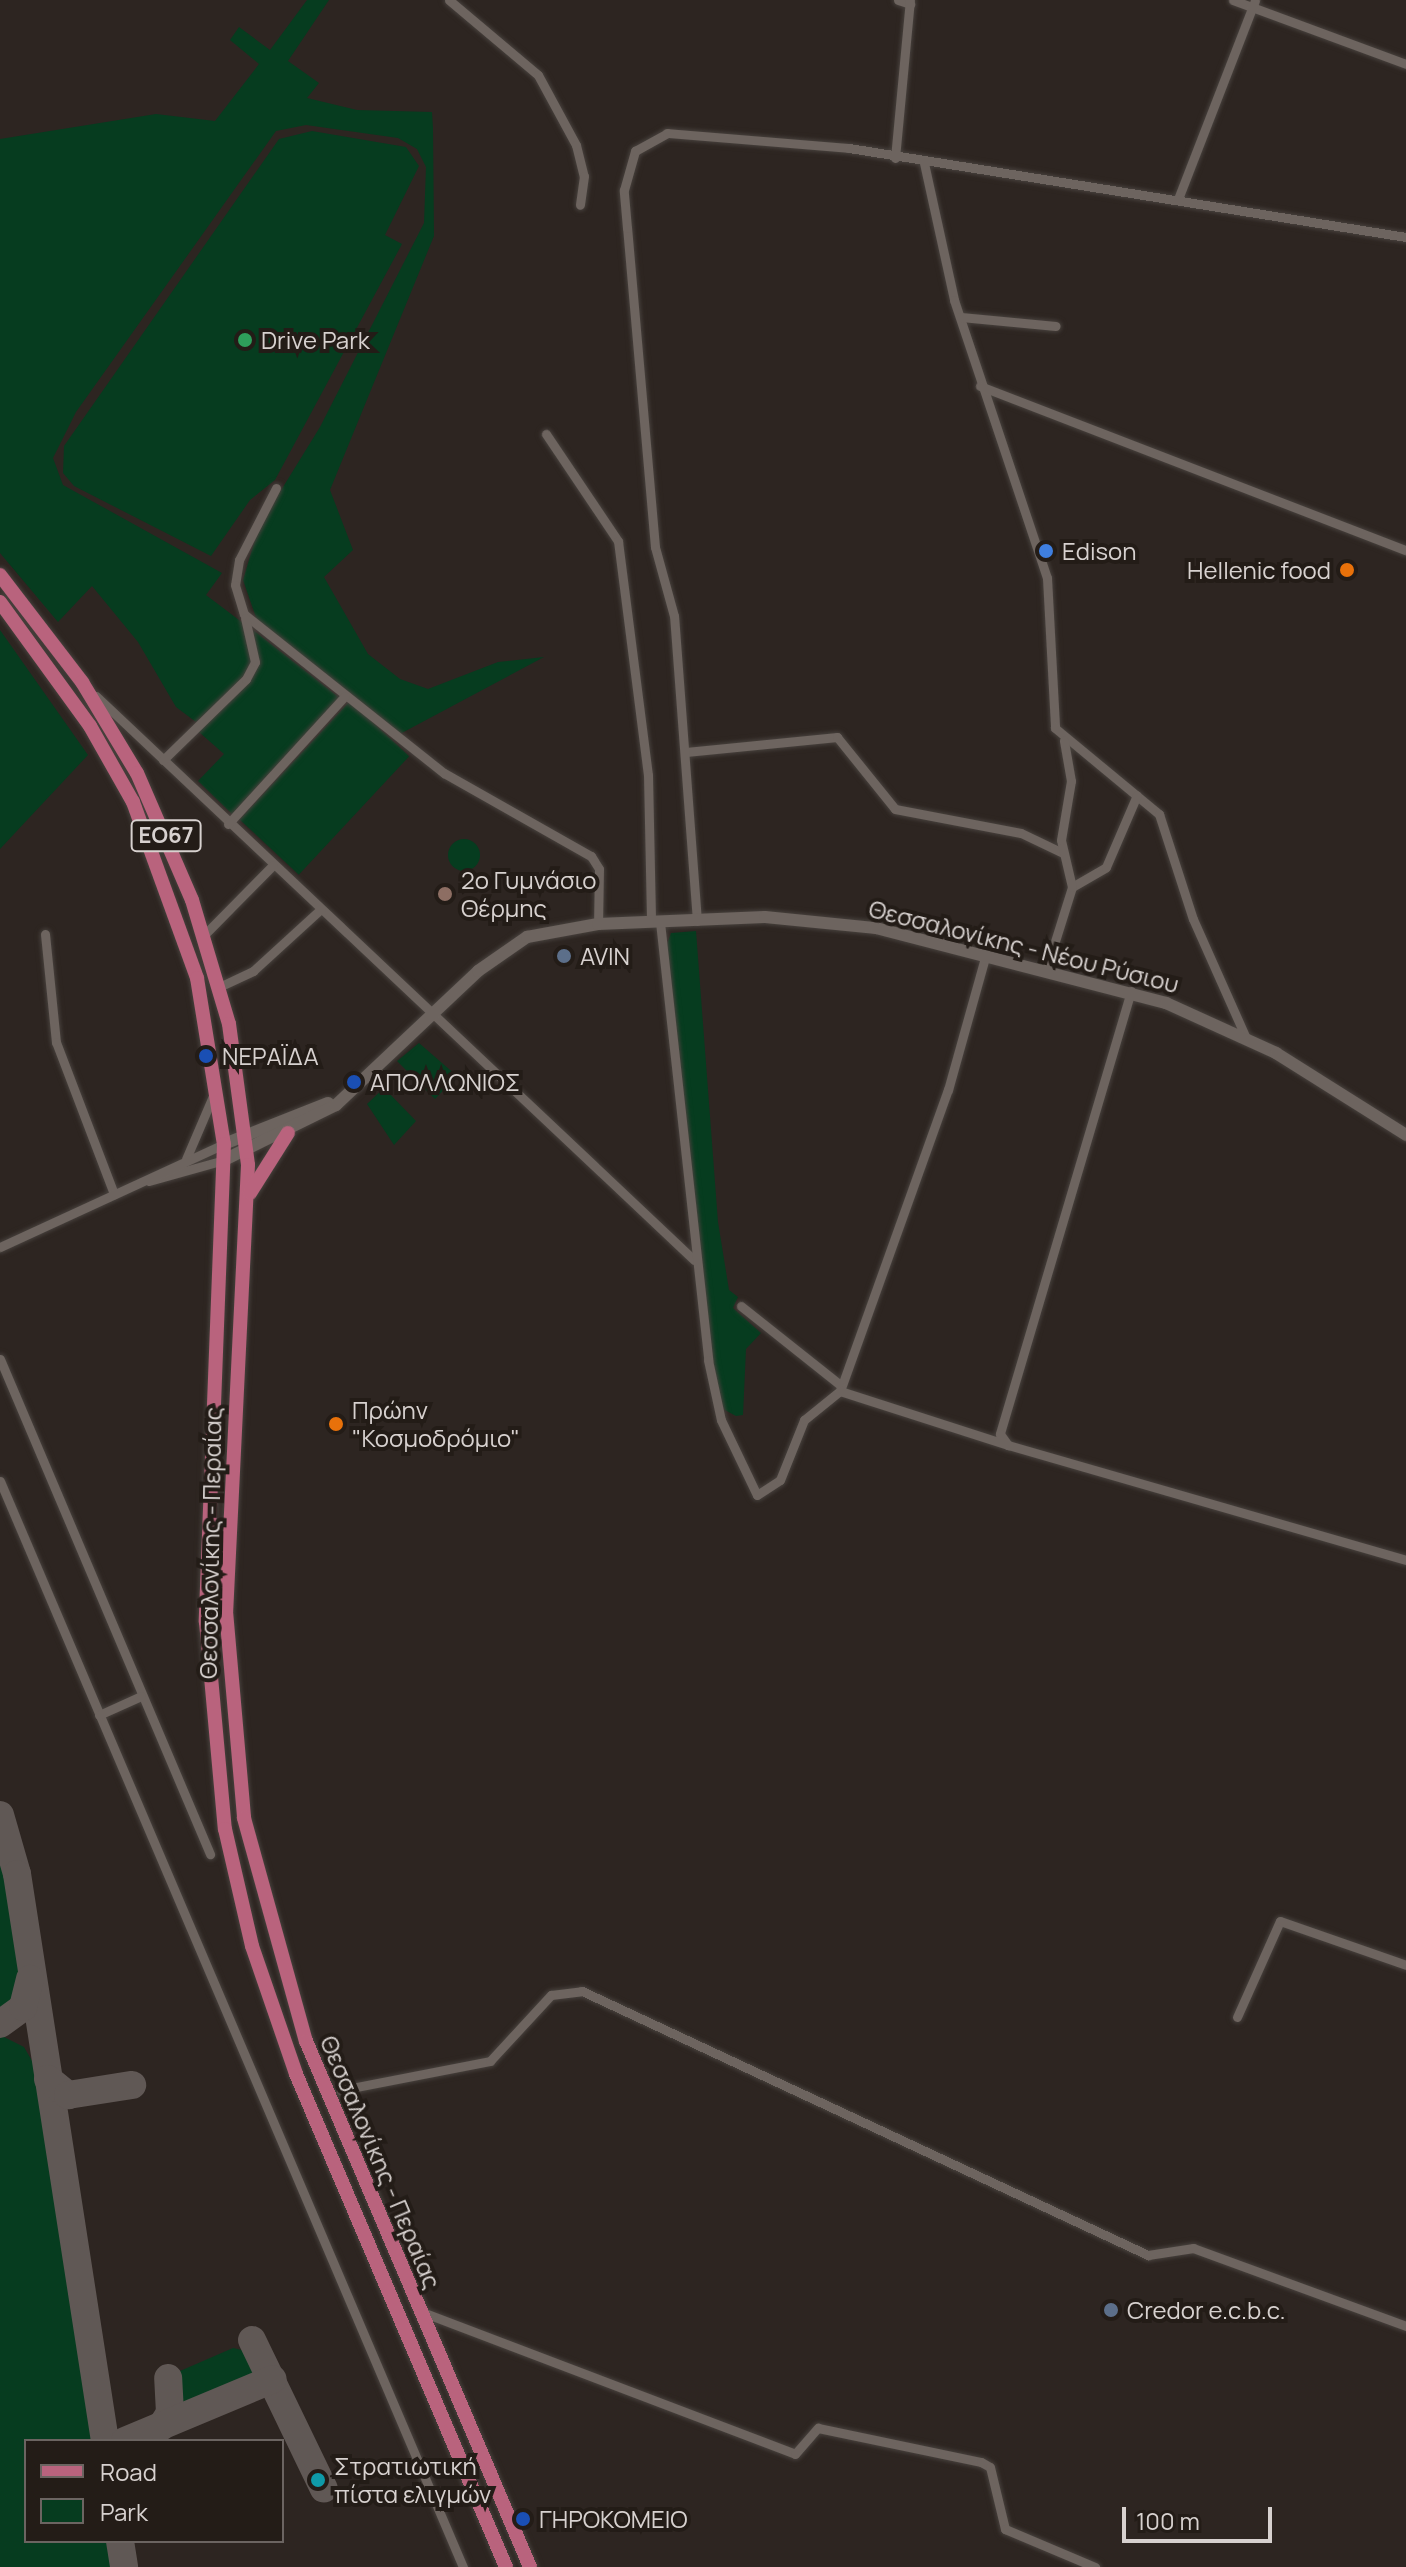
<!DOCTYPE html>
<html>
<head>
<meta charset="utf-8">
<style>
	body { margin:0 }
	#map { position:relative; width:1406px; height:2567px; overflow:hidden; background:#2d2521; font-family:Manrope,sans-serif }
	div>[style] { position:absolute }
	.green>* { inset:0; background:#063c1f; transform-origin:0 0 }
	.round { border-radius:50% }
	.taxiway>* { height:28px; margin:-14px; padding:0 14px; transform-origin:14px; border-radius:14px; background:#605855 }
	.roads { filter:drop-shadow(0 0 2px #47413d) drop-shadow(0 0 2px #47413d) }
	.street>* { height:9px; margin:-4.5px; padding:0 4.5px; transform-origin:4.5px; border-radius:4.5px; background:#6d645f }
	.secondary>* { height:12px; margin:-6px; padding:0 6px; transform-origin:6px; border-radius:6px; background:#6d645f }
	.primary>* { height:14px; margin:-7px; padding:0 7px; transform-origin:7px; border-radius:7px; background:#b9637d }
	.dots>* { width:22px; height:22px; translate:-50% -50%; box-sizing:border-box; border:4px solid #231c17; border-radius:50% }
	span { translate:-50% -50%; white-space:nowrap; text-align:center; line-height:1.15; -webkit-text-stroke:8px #231c17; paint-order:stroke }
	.shield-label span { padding:2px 6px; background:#231c17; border:2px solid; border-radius:6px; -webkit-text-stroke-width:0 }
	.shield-label { font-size:22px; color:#d7d1cf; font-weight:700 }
	.poi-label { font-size:24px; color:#d7d1cf }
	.left { translate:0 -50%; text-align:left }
	.right { translate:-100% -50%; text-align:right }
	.street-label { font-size:24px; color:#d7d1cf }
	.legend { position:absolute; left:24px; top:2439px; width:260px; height:104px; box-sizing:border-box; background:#231c17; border:2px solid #6b6461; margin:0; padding:10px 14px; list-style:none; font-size:24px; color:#d7d1cf }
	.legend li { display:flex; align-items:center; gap:16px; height:40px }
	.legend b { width:40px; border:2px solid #6b6461 }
	.scale { position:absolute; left:1122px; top:2507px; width:150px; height:36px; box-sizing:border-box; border:4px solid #d7d1cf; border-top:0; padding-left:10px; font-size:24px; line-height:28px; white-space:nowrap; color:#d7d1cf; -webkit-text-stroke:6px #231c17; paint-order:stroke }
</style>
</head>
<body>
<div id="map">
	<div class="green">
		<div style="clip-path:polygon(307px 0,329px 0,288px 61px,319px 83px,307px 98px,357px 110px,432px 112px,433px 128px,434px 236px,330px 490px,353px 550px,324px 577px,368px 654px,400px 679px,428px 689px,498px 662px,544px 657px,398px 735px,259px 626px,243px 580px,259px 526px,320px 427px,424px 223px,426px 167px,417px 149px,398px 138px,306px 125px,276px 131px,76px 412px,53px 458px,63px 485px,222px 573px,206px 595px,243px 623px,251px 662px,244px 677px,196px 722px,176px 707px,138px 642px,92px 586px,58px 622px,0 553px,0 139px,156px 114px,215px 121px,259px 64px,230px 40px,239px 27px,270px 50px)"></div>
		<div style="clip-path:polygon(312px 131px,406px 147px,419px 166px,385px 235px,402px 244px,275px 480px,250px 500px,211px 556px,74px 486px,63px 473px,64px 446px,279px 139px)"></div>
		<div style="clip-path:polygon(0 630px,88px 755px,0 849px)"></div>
		<div style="clip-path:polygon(253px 630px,341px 699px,232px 814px,198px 781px,224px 754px,199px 732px,259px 663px)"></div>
		<div style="left:350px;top:701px;width:81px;height:162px;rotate:43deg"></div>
		<div class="round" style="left:448px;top:839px;width:32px;height:32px"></div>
		<div style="clip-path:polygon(696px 931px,718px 1222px,729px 1290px,738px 1297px,733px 1308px,761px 1333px,746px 1349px,743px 1415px,736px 1416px,723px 1409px,711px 1353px,666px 947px,671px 933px)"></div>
		<div style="clip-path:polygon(419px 1043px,457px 1076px,435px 1099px,397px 1061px)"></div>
		<div style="clip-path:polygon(384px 1088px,416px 1121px,394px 1145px,367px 1104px)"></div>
		<div style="clip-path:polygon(0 1840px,21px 1971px,13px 2001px,0 2014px)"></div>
		<div style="clip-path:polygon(0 2035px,24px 2047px,39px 2073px,96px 2441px,26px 2441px,26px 2541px,111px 2541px,115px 2567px,0 2567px)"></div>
		<div style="clip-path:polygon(233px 2348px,259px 2354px,262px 2368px,254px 2383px,191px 2408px,173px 2402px,169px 2387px,180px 2371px)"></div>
	</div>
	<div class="taxiway">
		<div style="left:0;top:1815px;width:61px;rotate:73.9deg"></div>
		<div style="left:17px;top:1874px;width:574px;rotate:81.18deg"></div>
		<div style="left:0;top:2024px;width:29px;rotate:-36deg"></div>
		<div style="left:23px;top:2007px;width:29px;rotate:-76deg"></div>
		<div style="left:48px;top:2079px;width:26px;rotate:39deg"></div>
		<div style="left:68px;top:2095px;width:65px;rotate:-8.9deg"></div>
		<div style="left:252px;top:2340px;width:165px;rotate:64.2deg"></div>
		<div style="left:161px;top:2427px;width:17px;rotate:-57deg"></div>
		<div style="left:170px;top:2413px;width:35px;rotate:-93deg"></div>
		<div style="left:125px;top:2441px;width:160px;rotate:-22.7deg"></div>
		<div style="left:120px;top:2541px;width:26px;rotate:81deg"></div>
	</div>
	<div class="roads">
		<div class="street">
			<div style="left:449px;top:0;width:116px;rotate:40.1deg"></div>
			<div style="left:538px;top:75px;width:80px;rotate:61.5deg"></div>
			<div style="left:576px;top:145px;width:32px;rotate:76deg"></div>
			<div style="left:584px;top:176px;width:29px;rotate:98deg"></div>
			<div style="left:898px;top:0;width:13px;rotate:18deg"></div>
			<div style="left:1233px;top:0;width:184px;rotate:20.3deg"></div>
			<div style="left:895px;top:158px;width:159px;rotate:-84.6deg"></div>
			<div style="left:924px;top:163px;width:140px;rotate:77.6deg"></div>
			<div style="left:954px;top:300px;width:293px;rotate:71.5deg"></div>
			<div style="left:1047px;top:578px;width:150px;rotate:86.9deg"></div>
			<div style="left:1055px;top:728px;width:135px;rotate:39.6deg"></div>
			<div style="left:1159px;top:814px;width:110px;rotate:72.1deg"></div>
			<div style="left:1193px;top:919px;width:130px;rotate:66deg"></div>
			<div style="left:1178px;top:199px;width:213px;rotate:-68.8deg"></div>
			<div style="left:961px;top:317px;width:95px;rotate:5.4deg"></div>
			<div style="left:980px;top:386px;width:456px;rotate:21.1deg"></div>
			<div style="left:546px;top:434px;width:129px;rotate:56.1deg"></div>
			<div style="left:618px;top:541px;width:236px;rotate:82.7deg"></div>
			<div style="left:648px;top:775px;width:147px;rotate:88.8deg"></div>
			<div style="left:276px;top:488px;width:81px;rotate:117.2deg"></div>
			<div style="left:239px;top:560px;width:25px;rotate:99deg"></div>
			<div style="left:235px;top:585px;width:30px;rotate:73deg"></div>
			<div style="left:244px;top:614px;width:256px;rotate:38.5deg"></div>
			<div style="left:444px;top:773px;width:169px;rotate:29.5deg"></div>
			<div style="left:591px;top:856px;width:15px;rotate:58deg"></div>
			<div style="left:599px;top:869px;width:55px;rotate:91deg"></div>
			<div style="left:96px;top:696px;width:822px;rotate:43.32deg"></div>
			<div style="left:686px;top:752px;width:152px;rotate:-5.7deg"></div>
			<div style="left:837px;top:737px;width:92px;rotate:51.1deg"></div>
			<div style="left:895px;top:809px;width:128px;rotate:10.8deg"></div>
			<div style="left:1021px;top:833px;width:47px;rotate:25.5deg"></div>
			<div style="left:163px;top:760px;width:116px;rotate:-44.3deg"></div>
			<div style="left:246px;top:679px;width:19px;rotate:-62deg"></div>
			<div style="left:255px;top:662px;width:45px;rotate:-102.8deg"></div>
			<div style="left:228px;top:824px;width:173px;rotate:-47.6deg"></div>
			<div style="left:1072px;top:887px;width:39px;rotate:-30deg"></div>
			<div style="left:1106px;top:867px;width:78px;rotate:-66.7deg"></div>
			<div style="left:697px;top:921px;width:306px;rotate:-94.3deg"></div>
			<div style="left:674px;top:616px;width:72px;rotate:-105.4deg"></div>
			<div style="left:655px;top:547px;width:320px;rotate:-95deg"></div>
			<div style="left:627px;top:228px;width:38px;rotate:-95deg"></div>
			<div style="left:624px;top:190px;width:41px;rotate:-74.2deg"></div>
			<div style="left:635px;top:151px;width:37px;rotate:-29deg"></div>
			<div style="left:667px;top:133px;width:183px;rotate:4.7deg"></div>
			<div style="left:849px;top:148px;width:564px;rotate:9.08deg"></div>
			<div style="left:660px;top:922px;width:441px;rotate:83.7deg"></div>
			<div style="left:708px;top:1360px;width:61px;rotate:77.8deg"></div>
			<div style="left:721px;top:1420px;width:83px;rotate:64.4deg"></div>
			<div style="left:757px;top:1495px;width:27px;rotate:-33deg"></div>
			<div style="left:780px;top:1480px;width:65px;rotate:-68.2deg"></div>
			<div style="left:804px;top:1420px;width:46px;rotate:-38.9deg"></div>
			<div style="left:840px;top:1391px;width:320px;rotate:-70.3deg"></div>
			<div style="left:948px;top:1090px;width:141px;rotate:-74.4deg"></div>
			<div style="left:45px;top:934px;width:109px;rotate:84.2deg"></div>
			<div style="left:56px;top:1042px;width:163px;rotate:69.1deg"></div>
			<div style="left:204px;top:935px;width:98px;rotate:-45.4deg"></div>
			<div style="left:1046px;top:970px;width:87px;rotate:-72.6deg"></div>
			<div style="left:1072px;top:887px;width:48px;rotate:-103.2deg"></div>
			<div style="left:1061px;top:840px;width:60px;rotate:-80.4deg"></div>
			<div style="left:1071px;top:781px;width:41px;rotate:-99.9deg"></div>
			<div style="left:219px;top:987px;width:38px;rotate:-25deg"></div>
			<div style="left:253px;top:971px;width:92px;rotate:-42.4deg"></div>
			<div style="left:1131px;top:991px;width:462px;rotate:106.5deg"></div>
			<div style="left:1000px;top:1434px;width:14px;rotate:54deg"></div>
			<div style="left:1008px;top:1445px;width:414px;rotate:16.1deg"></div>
			<div style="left:186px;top:1159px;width:69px;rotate:-66.8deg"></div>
			<div style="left:149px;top:1181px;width:78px;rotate:-15.6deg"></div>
			<div style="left:0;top:1247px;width:247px;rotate:-24.7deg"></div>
			<div style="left:741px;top:1306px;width:125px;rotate:38.5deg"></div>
			<div style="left:0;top:1359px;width:538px;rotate:67.01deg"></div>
			<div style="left:840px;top:1391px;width:176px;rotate:17.8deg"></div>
			<div style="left:0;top:1481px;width:1181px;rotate:66.91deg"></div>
			<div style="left:99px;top:1715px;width:46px;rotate:-24.3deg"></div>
			<div style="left:1237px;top:2017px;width:105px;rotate:-65.9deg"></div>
			<div style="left:1280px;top:1921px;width:133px;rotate:19.2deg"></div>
			<div style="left:341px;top:2090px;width:152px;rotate:-11deg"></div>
			<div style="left:490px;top:2061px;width:90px;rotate:-47.3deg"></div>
			<div style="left:551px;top:1995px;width:31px;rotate:-7deg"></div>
			<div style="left:582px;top:1991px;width:625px;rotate:25.01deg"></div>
			<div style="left:1148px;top:2255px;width:46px;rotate:-8.8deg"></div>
			<div style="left:1193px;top:2248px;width:227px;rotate:20.1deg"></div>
			<div style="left:422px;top:2312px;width:399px;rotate:20.8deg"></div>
			<div style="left:795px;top:2454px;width:35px;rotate:-49deg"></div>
			<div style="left:818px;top:2428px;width:167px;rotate:11.8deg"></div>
			<div style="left:981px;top:2462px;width:10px;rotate:29deg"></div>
			<div style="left:990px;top:2467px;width:64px;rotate:76.4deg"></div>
			<div style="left:1005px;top:2529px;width:98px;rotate:22.9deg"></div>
		</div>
		<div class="secondary">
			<div style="left:224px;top:1144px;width:112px;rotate:-21.5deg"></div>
			<div style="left:224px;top:1160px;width:125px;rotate:-26.2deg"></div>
			<div style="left:336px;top:1105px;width:195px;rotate:-43.3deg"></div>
			<div style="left:478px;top:971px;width:60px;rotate:-34.8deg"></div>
			<div style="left:527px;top:937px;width:72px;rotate:-10.4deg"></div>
			<div style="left:598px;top:924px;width:167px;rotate:-2.4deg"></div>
			<div style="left:765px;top:917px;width:112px;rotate:5.7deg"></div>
			<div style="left:876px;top:928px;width:300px;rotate:14.5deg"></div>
			<div style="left:1166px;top:1003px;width:121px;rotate:24.4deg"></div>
			<div style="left:1276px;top:1053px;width:154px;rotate:32.2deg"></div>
		</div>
		<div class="primary">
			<div style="left:0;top:575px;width:135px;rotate:52.5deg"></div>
			<div style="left:82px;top:682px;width:106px;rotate:58.9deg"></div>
			<div style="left:137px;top:773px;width:138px;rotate:66.6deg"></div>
			<div style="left:192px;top:900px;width:129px;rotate:73.4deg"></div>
			<div style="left:229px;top:1024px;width:142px;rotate:82.3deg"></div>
			<div style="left:248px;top:1165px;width:447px;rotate:92.8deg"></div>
			<div style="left:226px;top:1611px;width:208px;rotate:85deg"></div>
			<div style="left:244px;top:1818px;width:231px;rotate:74.5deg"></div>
			<div style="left:306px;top:2041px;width:572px;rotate:66.93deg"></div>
			<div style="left:0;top:602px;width:153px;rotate:54deg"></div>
			<div style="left:90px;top:726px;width:87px;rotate:60.5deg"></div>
			<div style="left:133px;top:802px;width:187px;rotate:70deg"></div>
			<div style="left:197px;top:978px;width:168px;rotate:80.8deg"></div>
			<div style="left:224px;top:1144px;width:478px;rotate:92.2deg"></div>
			<div style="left:206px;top:1622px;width:208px;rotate:84.8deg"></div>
			<div style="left:225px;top:1829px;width:120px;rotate:77deg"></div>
			<div style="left:252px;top:1946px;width:135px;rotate:71deg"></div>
			<div style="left:296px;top:2074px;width:536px;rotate:66.93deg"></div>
			<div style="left:250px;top:1193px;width:71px;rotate:-57.7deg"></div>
		</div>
	</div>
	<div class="dots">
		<div style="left:245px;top:340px;background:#2e9e5b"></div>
		<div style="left:1046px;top:551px;background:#3f7fe0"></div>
		<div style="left:1347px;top:570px;background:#e8710a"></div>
		<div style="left:445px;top:894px;background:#8d6e63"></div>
		<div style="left:564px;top:956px;background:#5c6f8a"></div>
		<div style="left:206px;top:1056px;background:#1a4fb4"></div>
		<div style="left:354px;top:1082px;background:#1a4fb4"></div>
		<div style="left:336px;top:1424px;background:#e8710a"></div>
		<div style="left:1111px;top:2310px;background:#5c6f8a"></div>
		<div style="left:318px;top:2480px;background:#0f9aa8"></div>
		<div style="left:523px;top:2519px;background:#1a4fb4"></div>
	</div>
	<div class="shield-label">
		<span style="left:166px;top:836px">ΕΟ67</span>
	</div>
	<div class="poi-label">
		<span class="left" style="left:261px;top:340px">Drive Park</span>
		<span class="left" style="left:1062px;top:551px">Edison</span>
		<span class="right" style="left:1331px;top:570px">Hellenic food</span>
		<span class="left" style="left:461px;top:894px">2ο Γυμνάσιο<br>Θέρμης</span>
		<span class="left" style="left:580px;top:956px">AVIN</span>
		<span class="left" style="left:222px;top:1056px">ΝΕΡΑΪΔΑ</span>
		<span class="left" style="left:370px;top:1082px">ΑΠΟΛΛΩΝΙΟΣ</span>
		<span class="left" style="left:352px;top:1424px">Πρώην<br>"Κοσμοδρόμιο"</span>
		<span class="left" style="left:1127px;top:2310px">Credor e.c.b.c.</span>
		<span class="left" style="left:334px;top:2480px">Στρατιωτική<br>πίστα ελιγμών</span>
		<span class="left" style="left:539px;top:2519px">ΓΗΡΟΚΟΜΕΙΟ</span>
	</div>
	<div class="street-label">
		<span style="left:1024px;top:946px;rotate:14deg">Θεσσαλονίκης - Νέου Ρύσιου</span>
		<span style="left:210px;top:1543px;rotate:-89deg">Θεσσαλονίκης - Περαίας</span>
		<span style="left:381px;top:2162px;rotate:67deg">Θεσσαλονίκης - Περαίας</span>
	</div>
	<ul class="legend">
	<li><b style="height:10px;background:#b9637d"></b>Road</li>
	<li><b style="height:22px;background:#063c1f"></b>Park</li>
	</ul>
	<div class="scale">100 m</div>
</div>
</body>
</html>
